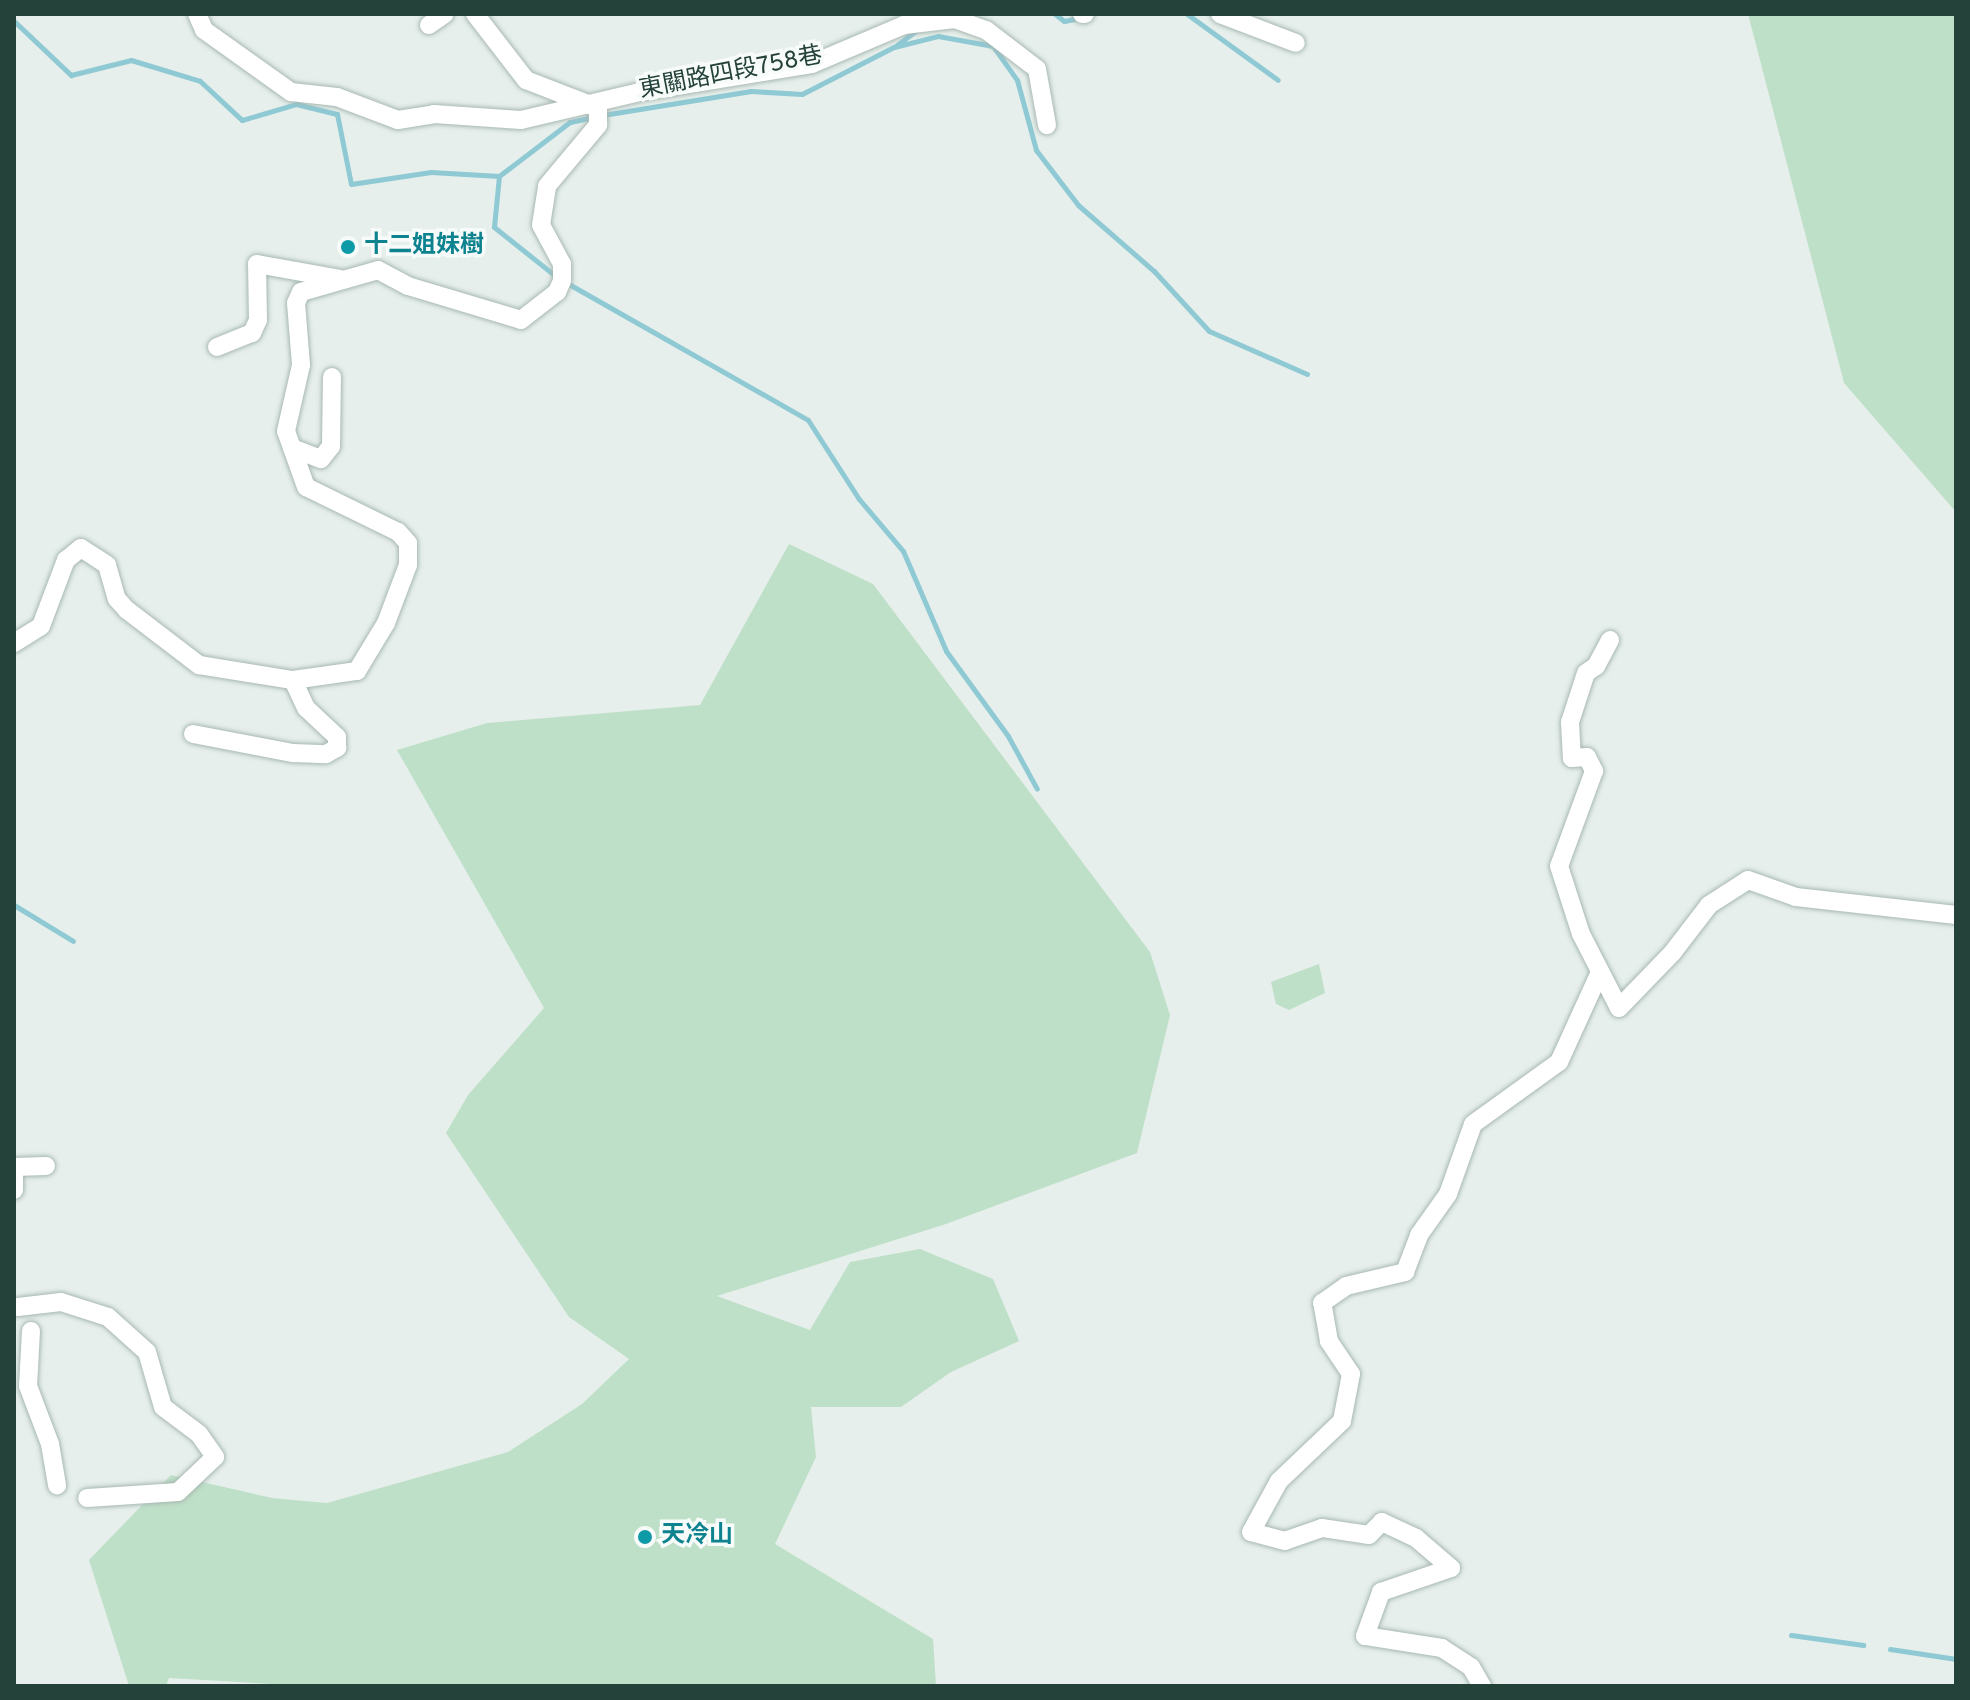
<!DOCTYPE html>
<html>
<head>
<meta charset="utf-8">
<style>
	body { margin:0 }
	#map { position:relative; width:1970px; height:1700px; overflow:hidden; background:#e6efeb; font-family:Overpass,"Noto Sans TC",sans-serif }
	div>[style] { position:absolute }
	.green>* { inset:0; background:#bfe0c8 }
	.stream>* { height:5px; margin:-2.5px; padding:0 2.5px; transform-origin:2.5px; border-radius:2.5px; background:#8ec9d4 }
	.roads { filter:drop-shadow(0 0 2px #a8b8b2) drop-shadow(0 0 2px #a8b8b2) }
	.minor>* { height:18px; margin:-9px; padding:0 9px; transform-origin:9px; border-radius:9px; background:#fff }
	.dots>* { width:22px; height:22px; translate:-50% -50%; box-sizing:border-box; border:4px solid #f7fbf9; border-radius:50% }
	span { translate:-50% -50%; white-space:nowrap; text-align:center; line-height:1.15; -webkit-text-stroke:7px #f7fbf9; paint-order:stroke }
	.street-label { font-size:24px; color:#24423a }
	.culture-label { font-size:24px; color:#0d838f; font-weight:700 }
	.left { translate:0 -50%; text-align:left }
	.frame { position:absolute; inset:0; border:16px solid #24423a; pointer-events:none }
</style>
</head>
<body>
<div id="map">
	<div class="green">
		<div style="clip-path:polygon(1748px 14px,1956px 14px,1956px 512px,1844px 383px)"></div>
		<div style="clip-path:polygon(789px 544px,873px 584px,1150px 952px,1170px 1015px,1137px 1153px,946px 1224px,717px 1296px,810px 1330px,850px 1262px,920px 1249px,993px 1279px,1019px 1341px,951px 1372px,901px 1407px,811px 1407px,816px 1457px,775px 1544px,933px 1639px,936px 1686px,307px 1686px,169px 1678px,166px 1686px,129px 1686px,89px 1560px,171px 1475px,272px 1498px,327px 1503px,508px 1452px,582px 1404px,629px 1359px,569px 1317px,446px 1133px,468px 1095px,544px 1008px,397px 750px,487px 723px,700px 705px)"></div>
		<div style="clip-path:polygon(1319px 964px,1325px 993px,1289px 1010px,1276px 1004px,1271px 982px)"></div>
	</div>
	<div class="stream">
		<div style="left:1055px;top:14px;width:11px;rotate:38deg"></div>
		<div style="left:1064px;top:21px;width:16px;rotate:-11deg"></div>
		<div style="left:1187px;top:14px;width:112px;rotate:36deg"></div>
		<div style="left:14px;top:21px;width:79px;rotate:43.5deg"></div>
		<div style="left:71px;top:75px;width:62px;rotate:-14deg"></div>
		<div style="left:131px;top:60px;width:72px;rotate:16.9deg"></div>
		<div style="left:200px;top:81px;width:57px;rotate:42.9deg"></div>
		<div style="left:242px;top:120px;width:56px;rotate:-16.5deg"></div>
		<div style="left:296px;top:104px;width:42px;rotate:13.7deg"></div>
		<div style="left:337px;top:114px;width:71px;rotate:78.7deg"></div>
		<div style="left:351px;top:184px;width:81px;rotate:-8.5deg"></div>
		<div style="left:431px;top:172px;width:68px;rotate:3.4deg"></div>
		<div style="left:499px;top:176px;width:51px;rotate:95.6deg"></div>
		<div style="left:494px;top:227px;width:82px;rotate:38.6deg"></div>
		<div style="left:897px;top:45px;width:26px;rotate:-37deg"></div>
		<div style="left:603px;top:115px;width:150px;rotate:-9.2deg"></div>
		<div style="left:751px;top:91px;width:51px;rotate:3.4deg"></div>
		<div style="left:802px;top:94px;width:103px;rotate:-27.1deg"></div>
		<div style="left:894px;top:47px;width:45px;rotate:-14deg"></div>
		<div style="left:938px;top:36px;width:56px;rotate:10.3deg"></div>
		<div style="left:993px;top:46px;width:42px;rotate:54.8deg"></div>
		<div style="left:1017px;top:80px;width:73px;rotate:74.8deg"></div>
		<div style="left:1036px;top:150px;width:69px;rotate:52.6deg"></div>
		<div style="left:1078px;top:205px;width:101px;rotate:41deg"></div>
		<div style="left:1154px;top:271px;width:81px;rotate:47.5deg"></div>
		<div style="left:1209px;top:331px;width:107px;rotate:23.7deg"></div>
		<div style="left:499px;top:176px;width:89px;rotate:-37.3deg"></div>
		<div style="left:570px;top:122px;width:24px;rotate:-12deg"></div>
		<div style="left:567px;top:283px;width:277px;rotate:29.6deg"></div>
		<div style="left:808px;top:420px;width:94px;rotate:57.2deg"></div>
		<div style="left:859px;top:499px;width:68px;rotate:49.8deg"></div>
		<div style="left:903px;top:551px;width:109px;rotate:66.7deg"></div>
		<div style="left:946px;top:651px;width:105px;rotate:53.9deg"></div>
		<div style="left:1008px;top:736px;width:60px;rotate:61.3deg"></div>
		<div style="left:14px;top:905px;width:69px;rotate:31.4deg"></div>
		<div style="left:1791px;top:1635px;width:73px;rotate:7.9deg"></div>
		<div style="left:1890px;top:1649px;width:67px;rotate:8.6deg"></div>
	</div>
	<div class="roads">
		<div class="minor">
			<div style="left:197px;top:14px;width:17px;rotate:66deg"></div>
			<div style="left:204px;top:30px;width:107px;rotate:35.5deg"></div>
			<div style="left:291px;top:92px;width:46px;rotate:6.2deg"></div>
			<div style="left:337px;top:97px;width:65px;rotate:20.7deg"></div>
			<div style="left:398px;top:120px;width:36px;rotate:-9deg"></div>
			<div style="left:434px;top:114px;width:87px;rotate:3.9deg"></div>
			<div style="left:521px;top:120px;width:121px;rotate:-13.3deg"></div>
			<div style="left:639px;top:92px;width:175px;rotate:-9.2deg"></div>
			<div style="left:812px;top:64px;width:100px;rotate:-23deg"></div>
			<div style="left:904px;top:25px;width:51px;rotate:-6.7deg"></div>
			<div style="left:955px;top:19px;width:33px;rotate:20deg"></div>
			<div style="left:986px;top:30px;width:64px;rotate:37.4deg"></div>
			<div style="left:1037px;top:69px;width:57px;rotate:79.9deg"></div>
			<div style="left:1082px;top:14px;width:3px"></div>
			<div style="left:1220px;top:14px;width:81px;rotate:20.9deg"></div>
			<div style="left:429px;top:25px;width:19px;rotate:-35deg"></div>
			<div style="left:217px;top:347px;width:38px;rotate:-22deg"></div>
			<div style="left:252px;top:333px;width:14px;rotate:-65deg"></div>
			<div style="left:258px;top:320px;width:56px;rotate:-91deg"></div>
			<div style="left:257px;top:264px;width:84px;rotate:10.2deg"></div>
			<div style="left:292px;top:448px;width:31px;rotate:21deg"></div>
			<div style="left:321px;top:459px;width:16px;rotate:-52deg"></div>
			<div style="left:331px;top:446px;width:69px;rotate:-89.2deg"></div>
			<div style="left:1610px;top:640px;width:30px;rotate:118deg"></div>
			<div style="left:1596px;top:666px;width:12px;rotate:145deg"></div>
			<div style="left:1586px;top:673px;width:52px;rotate:108.1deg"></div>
			<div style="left:1570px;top:722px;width:36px;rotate:87deg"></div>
			<div style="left:1572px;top:758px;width:15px;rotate:-4deg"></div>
			<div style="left:1587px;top:757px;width:16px;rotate:63deg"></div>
			<div style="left:1594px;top:771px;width:101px;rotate:110.2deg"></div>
			<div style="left:1559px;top:866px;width:71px;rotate:72.1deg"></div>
			<div style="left:1581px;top:934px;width:83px;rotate:62.8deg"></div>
			<div style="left:1619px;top:1008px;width:78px;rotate:-46deg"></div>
			<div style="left:1673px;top:952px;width:59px;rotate:-52.5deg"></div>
			<div style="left:1709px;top:905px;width:46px;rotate:-32.7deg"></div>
			<div style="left:1748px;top:880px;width:51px;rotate:19.5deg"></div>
			<div style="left:1796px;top:897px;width:161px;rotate:6.4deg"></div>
			<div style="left:14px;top:643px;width:32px;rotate:-32deg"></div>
			<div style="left:41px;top:626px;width:71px;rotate:-69.3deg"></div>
			<div style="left:66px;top:560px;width:19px;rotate:-39deg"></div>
			<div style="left:81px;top:548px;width:31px;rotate:33deg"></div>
			<div style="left:107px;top:565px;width:35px;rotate:74deg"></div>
			<div style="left:117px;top:599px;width:15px;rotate:48deg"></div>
			<div style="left:127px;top:610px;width:91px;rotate:37.4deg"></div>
			<div style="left:199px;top:665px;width:95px;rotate:9.1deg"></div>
			<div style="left:293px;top:680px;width:65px;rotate:-8deg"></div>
			<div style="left:357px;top:671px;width:56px;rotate:-58.9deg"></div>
			<div style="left:386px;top:623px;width:62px;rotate:-69.2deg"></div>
			<div style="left:408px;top:565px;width:22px;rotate:-90deg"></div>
			<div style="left:408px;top:543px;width:15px;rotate:-132deg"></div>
			<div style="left:398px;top:532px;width:102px;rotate:-153.9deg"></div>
			<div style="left:306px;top:487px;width:59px;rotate:-109.7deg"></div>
			<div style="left:286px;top:431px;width:68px;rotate:-77.2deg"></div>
			<div style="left:301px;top:365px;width:62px;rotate:-94.6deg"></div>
			<div style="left:296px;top:303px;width:12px;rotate:-66deg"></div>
			<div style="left:301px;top:292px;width:80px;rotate:-15.9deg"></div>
			<div style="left:378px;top:270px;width:34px;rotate:28deg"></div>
			<div style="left:408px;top:286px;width:118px;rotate:16.7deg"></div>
			<div style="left:521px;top:320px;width:46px;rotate:-37.9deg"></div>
			<div style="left:557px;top:292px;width:12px;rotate:-66deg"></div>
			<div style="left:562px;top:281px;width:17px;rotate:-90deg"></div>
			<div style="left:562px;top:264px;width:44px;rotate:-118.3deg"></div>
			<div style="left:541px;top:225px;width:39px;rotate:-81deg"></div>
			<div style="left:547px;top:186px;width:80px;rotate:-50.1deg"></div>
			<div style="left:598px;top:125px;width:17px;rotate:-90deg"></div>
			<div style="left:598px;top:108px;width:77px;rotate:-158.7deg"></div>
			<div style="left:526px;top:80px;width:83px;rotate:-127.7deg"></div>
			<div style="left:193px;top:734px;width:102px;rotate:10.8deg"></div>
			<div style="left:293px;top:753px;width:33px;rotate:2deg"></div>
			<div style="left:326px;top:754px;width:13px;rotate:-29deg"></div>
			<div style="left:337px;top:748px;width:11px;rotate:-90deg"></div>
			<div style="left:337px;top:737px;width:42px;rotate:-136.9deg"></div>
			<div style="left:306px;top:708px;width:31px;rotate:-115deg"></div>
			<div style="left:14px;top:1167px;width:32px;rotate:-2deg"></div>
			<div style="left:14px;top:1173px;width:17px;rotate:90deg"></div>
			<div style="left:18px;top:1307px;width:43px;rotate:-6.6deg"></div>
			<div style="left:61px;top:1302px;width:49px;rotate:17.7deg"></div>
			<div style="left:108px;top:1317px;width:52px;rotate:41.9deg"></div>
			<div style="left:147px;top:1352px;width:57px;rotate:73.8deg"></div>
			<div style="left:163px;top:1407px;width:45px;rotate:36.9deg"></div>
			<div style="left:199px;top:1434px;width:28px;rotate:55deg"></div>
			<div style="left:215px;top:1457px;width:51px;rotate:136.6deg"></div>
			<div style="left:178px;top:1492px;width:91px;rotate:176.2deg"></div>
			<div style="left:31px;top:1331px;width:55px;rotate:93.1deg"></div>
			<div style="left:28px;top:1386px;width:62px;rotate:69.2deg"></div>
			<div style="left:50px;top:1444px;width:42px;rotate:80.3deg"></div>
			<div style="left:1482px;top:1686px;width:22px;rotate:-120deg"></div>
			<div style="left:1471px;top:1667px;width:35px;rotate:-147deg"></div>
			<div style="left:1442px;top:1648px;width:78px;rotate:-171.1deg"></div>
			<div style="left:1365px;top:1636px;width:47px;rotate:-70deg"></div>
			<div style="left:1381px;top:1592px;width:74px;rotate:-18.9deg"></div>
			<div style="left:1451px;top:1568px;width:46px;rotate:-139.4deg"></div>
			<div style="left:1416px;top:1538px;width:38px;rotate:-155deg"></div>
			<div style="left:1382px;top:1522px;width:18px;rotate:135deg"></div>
			<div style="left:1369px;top:1535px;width:48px;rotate:-171.5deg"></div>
			<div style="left:1322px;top:1528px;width:39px;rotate:161deg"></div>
			<div style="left:1285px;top:1541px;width:35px;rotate:-165deg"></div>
			<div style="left:1251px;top:1532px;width:58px;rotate:-61.2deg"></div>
			<div style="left:1279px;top:1481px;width:87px;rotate:-43.6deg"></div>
			<div style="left:1342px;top:1421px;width:48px;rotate:-79.2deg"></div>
			<div style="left:1351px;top:1374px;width:40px;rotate:-124deg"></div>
			<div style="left:1329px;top:1341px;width:39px;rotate:-100deg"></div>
			<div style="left:1322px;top:1303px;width:29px;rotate:-35deg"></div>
			<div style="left:1346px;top:1286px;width:61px;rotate:-13.3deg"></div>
			<div style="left:1405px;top:1272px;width:40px;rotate:-69deg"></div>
			<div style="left:1419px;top:1235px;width:50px;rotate:-54.7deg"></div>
			<div style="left:1448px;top:1194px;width:74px;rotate:-70.3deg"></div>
			<div style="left:1473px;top:1124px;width:106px;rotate:-35.8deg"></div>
			<div style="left:1559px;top:1062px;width:99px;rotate:-65.5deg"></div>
		</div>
	</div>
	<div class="dots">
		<div style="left:348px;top:247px;background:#0f9aa8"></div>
		<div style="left:645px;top:1537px;background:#0f9aa8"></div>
	</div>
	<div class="street-label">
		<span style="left:731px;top:74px;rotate:-11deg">東關路四段758巷</span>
	</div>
	<div class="culture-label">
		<span class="left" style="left:364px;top:247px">十二姐妹樹</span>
		<span class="left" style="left:661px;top:1537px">天冷山</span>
	</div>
	<div class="frame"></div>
</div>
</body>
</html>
